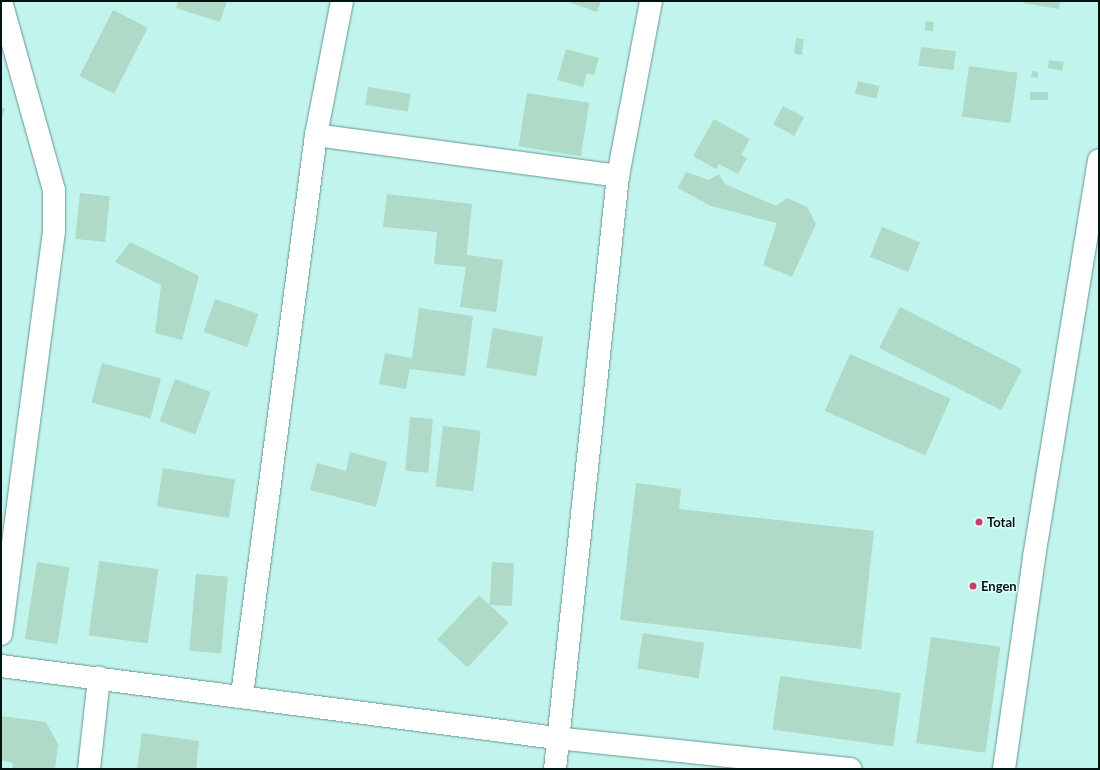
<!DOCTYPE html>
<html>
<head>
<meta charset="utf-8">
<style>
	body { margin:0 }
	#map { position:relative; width:1100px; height:770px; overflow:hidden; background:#c1f4ed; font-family:Lato,sans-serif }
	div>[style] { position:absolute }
	.building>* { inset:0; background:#aedac7; transform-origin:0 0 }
	.roads { filter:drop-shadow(0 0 1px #679792) drop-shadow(0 0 1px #679792) }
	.minor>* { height:22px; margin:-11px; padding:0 11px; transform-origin:11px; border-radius:11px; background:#fff }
	.dots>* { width:11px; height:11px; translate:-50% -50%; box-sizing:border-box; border:2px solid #dffdf9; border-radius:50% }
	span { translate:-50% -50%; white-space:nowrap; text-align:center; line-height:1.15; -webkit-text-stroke:3px #dffdf9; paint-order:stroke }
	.poi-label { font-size:13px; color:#021412; font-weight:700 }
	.left { translate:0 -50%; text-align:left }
	.frame { position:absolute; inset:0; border:2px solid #021412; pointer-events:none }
</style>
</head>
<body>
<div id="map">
	<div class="building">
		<div style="clip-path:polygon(178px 1px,227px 1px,220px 22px,176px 8px)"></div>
		<div style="clip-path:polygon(565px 1px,601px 1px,597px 12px)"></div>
		<div style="clip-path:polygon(1023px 1px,1060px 1px,1059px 9px,1023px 3px)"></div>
		<div style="left:113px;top:10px;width:39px;height:74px;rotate:27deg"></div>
		<div style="left:926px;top:21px;width:8px;height:9px;rotate:7deg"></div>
		<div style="left:796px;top:38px;width:8px;height:16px;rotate:7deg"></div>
		<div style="left:921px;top:47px;width:35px;height:19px;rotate:7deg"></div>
		<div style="clip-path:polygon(566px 49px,599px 58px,594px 75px,587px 73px,583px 87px,557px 80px)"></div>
		<div style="clip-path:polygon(1049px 60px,1064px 62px,1062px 71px,1048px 68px)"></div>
		<div style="left:969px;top:66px;width:49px;height:51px;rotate:8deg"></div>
		<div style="clip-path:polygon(1032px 71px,1038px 72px,1038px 78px,1031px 77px)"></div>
		<div style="left:858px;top:81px;width:22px;height:13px;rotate:13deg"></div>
		<div style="left:368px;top:87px;width:43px;height:18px;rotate:9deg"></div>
		<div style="left:1030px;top:92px;width:18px;height:8px"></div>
		<div style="left:527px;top:93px;width:63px;height:54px;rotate:9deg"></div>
		<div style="left:783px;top:106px;width:24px;height:21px;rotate:28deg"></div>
		<div style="clip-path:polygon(1px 107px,5px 109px,1px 121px)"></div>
		<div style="clip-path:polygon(714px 119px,750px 139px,741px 155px,747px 158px,738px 174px,719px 164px,716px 169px,693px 156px)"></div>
		<div style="clip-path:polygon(686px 172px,709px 180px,719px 174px,725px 184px,776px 206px,787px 198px,807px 207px,816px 224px,792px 277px,763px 265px,777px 223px,711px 206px,678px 188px)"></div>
		<div style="left:80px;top:193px;width:30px;height:46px;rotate:6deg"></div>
		<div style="clip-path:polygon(387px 194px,472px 204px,466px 261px,467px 255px,503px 260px,496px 312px,460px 307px,466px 267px,434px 264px,437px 232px,383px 227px)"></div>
		<div style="left:882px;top:227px;width:41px;height:32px;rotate:22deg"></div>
		<div style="clip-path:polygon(130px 242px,199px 276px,182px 340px,155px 333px,161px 285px,115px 262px)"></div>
		<div style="left:215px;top:299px;width:46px;height:35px;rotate:19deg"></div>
		<div style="left:900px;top:307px;width:137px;height:46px;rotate:27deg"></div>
		<div style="clip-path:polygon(419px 308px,473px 316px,465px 376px,410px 369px,411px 362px,406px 389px,379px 384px,385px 353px,412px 358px)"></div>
		<div style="left:493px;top:328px;width:51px;height:40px;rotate:10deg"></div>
		<div style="left:850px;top:354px;width:110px;height:62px;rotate:24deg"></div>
		<div style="left:102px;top:363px;width:61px;height:41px;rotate:15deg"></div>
		<div style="left:175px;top:379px;width:38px;height:45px;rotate:20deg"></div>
		<div style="left:410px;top:417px;width:23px;height:54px;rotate:5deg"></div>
		<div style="left:443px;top:426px;width:38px;height:61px;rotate:7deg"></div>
		<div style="clip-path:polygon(350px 452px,387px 462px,376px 507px,310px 490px,317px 463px,346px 471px)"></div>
		<div style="left:163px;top:468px;width:73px;height:39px;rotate:9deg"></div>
		<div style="clip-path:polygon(636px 483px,681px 489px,679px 509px,874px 531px,861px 649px,620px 620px)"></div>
		<div style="left:99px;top:561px;width:60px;height:75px;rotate:8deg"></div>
		<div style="left:37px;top:562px;width:33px;height:78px;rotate:9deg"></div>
		<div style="left:492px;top:562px;width:22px;height:43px;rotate:3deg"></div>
		<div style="left:196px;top:574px;width:32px;height:77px;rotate:5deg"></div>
		<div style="left:479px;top:595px;width:41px;height:61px;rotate:43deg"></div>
		<div style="left:643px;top:633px;width:62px;height:36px;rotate:9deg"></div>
		<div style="left:931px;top:637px;width:70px;height:107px;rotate:8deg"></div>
		<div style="left:780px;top:676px;width:122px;height:54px;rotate:8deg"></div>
		<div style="clip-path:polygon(1px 716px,46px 722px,58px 744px,55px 769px,12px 769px,13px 763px,1px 760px)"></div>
		<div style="clip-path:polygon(142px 733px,199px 741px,196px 769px,137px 769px)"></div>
	</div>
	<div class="roads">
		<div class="minor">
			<div style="left:316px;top:135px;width:305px;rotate:7.7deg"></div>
			<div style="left:1px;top:634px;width:407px;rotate:-82.5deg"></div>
			<div style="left:54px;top:230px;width:40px;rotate:-90deg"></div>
			<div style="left:54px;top:190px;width:196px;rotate:-105.7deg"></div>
			<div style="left:1px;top:666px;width:560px;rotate:7.39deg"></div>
			<div style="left:556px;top:738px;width:296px;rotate:6deg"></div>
			<div style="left:242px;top:695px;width:565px;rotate:-82.47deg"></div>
			<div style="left:316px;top:135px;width:136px;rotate:-79deg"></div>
			<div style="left:89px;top:769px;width:92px;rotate:-83.7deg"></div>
			<div style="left:555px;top:769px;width:596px;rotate:-83.94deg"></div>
			<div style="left:618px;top:176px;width:178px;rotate:-79.3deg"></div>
			<div style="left:1004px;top:769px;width:214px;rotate:-81.9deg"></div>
			<div style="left:1034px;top:557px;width:402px;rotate:-80.7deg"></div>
		</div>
	</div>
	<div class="dots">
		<div style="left:979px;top:522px;background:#ca3c68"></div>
		<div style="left:973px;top:586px;background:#ca3c68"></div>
	</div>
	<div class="poi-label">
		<span class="left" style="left:987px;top:522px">Total</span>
		<span class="left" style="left:981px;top:586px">Engen</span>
	</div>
	<div class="frame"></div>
</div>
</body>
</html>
